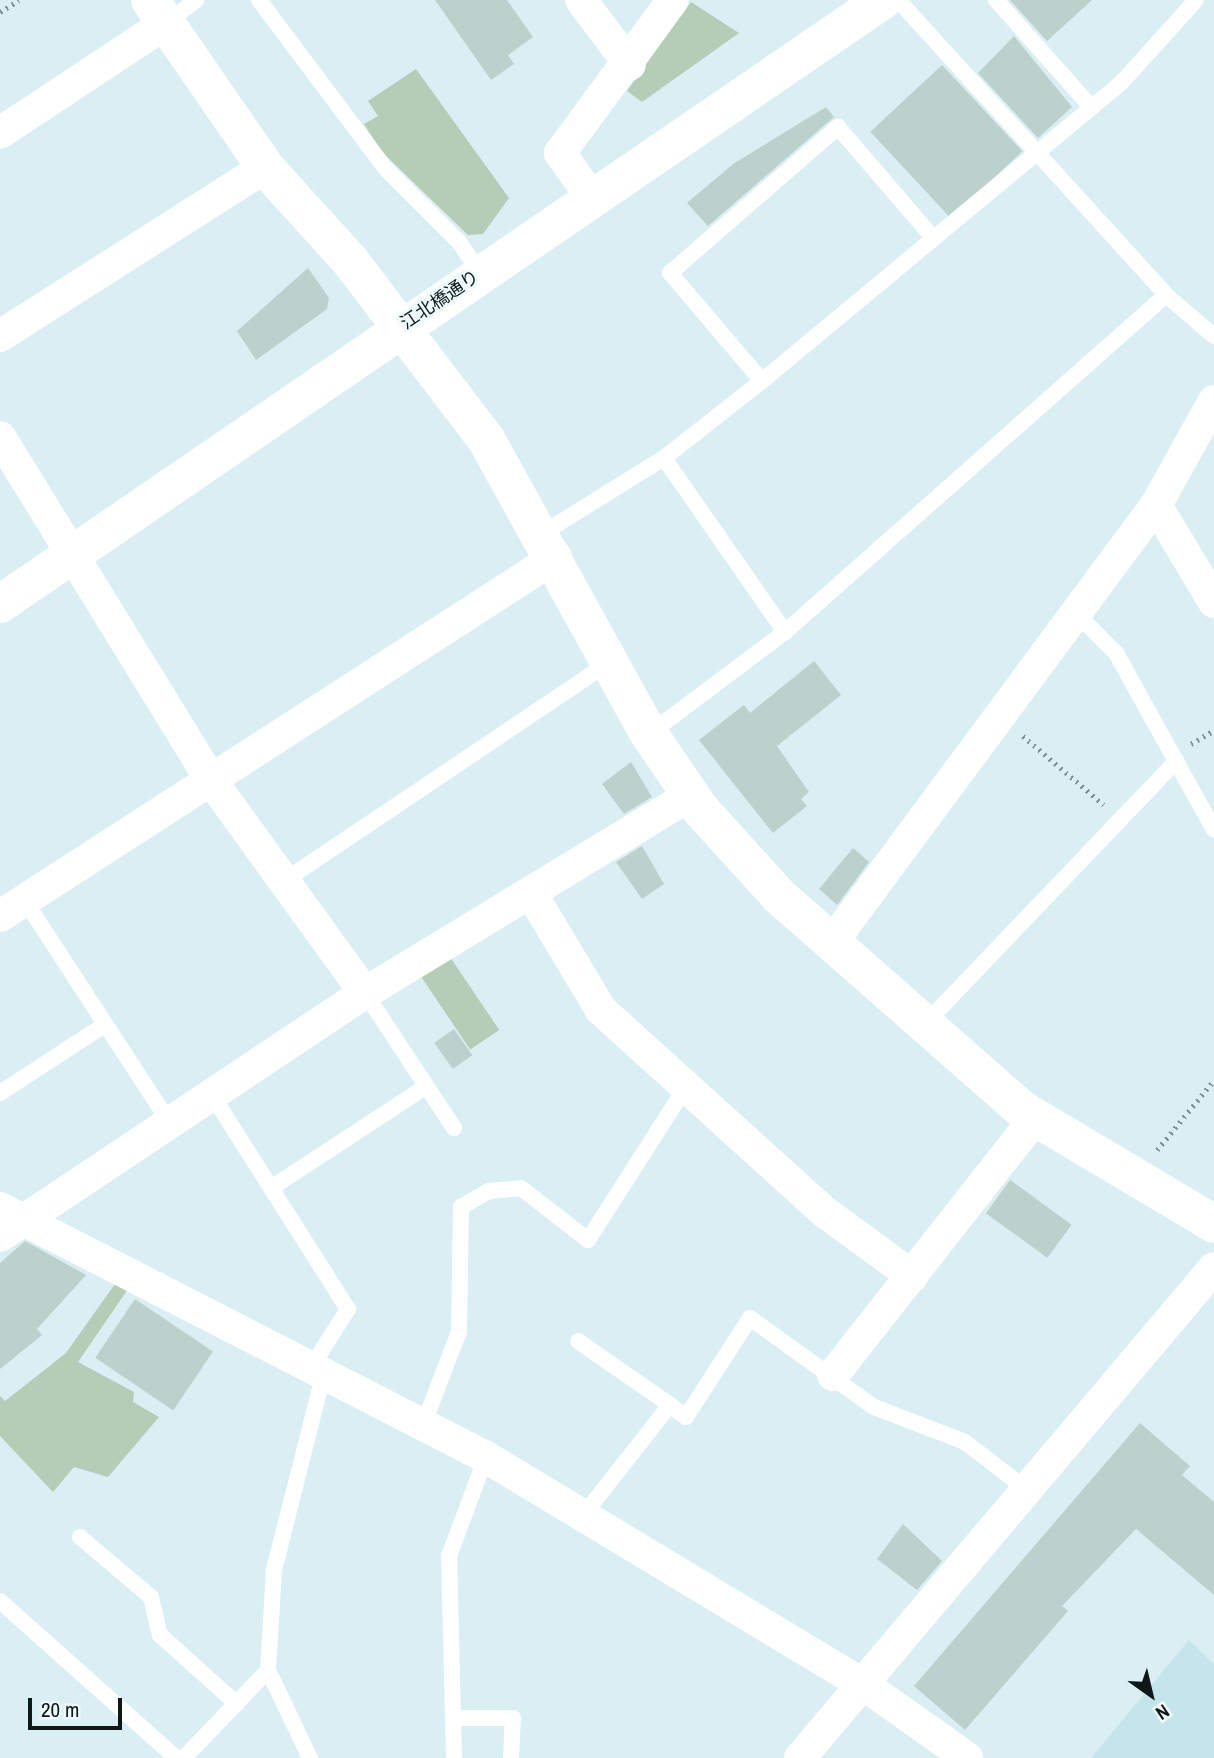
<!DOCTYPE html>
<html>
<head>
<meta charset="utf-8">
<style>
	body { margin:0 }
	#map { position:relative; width:1214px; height:1758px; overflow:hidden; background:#d9eff4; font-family:"Archivo Narrow","Noto Sans JP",sans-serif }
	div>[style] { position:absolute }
	.built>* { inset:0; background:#c5e4eb }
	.green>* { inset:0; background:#b3cdb6; transform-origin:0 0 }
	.building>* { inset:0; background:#bbd1cc; transform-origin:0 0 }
	.path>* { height:4.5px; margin-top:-2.25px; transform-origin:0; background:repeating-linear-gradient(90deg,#809093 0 2px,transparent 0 7px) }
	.lane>* { height:16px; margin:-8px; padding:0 8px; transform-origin:8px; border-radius:8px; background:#fff }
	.street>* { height:32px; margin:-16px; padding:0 16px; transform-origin:16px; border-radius:16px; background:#fff }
	.secondary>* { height:38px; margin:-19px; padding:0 19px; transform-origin:19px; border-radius:19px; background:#fff }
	span { translate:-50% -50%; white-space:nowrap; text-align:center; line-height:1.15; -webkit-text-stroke:6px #edfafe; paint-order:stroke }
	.street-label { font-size:18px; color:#0f1718 }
	.north { position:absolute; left:1116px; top:1660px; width:70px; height:70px; -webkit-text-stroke:5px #edfafe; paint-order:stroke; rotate:146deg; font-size:19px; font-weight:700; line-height:28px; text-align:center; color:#0f1718 }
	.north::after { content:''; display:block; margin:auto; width:24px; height:32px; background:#0f1718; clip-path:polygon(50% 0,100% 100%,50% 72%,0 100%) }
	.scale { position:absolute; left:28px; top:1698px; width:94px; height:32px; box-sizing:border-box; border:4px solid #0f1718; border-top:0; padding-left:9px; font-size:21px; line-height:24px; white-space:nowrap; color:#0f1718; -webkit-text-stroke:5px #edfafe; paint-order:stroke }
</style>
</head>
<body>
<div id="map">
	<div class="built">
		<div style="clip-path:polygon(1189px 1640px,1214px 1665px,1214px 1758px,1091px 1758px)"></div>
	</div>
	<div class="green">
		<div style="clip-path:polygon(691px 2px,739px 33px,642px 102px,627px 91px)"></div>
		<div style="clip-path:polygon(416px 69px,509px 198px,483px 234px,468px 235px,382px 152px,364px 124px,378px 116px,368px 101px)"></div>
		<div style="left:450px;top:957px;width:88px;height:35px;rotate:56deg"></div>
		<div style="clip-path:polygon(115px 1284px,128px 1289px,78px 1362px,134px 1392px,133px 1402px,159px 1417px,108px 1477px,74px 1467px,53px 1492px,0 1436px,0 1396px,5px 1401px,66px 1353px)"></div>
	</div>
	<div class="building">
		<div style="clip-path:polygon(435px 0,507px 0,533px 37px,508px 55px,514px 64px,491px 80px)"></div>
		<div style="clip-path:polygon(1010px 0,1092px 0,1047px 41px)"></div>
		<div style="clip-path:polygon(1014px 36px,1072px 107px,1038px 138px,978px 73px)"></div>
		<div style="left:942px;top:65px;width:118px;height:98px;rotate:47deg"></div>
		<div style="clip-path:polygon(826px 107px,834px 117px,708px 226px,687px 203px,733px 164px)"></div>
		<div style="clip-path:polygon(308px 268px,329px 298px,327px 309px,256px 360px,237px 331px)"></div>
		<div style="clip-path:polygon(814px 661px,841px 695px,777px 746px,809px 792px,801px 799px,807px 806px,773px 833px,699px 740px,744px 705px,750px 713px)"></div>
		<div style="clip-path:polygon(631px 762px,652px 797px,624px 814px,602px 784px)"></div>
		<div style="clip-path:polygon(642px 846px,664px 884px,642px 899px,616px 862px)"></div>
		<div style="clip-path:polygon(853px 848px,869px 862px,837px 905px,819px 889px)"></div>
		<div style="left:454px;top:1029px;width:32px;height:24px;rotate:55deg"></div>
		<div style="left:1010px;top:1180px;width:76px;height:41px;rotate:36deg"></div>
		<div style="clip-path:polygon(25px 1241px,86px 1275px,37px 1329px,42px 1335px,0 1369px,0 1263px)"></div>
		<div style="left:135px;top:1299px;width:94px;height:71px;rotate:34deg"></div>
		<div style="clip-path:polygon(1140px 1423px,1190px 1466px,1182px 1475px,1214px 1502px,1214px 1595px,1136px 1529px,1062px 1606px,1068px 1611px,965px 1730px,914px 1686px)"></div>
		<div style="clip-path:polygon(903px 1524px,942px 1561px,917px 1590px,877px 1559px)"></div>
	</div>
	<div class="path">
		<div style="left:0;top:12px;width:22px;rotate:-32deg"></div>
		<div style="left:1023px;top:736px;width:106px;rotate:40.4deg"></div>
		<div style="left:1191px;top:744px;width:27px;rotate:-31deg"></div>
		<div style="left:1157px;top:1150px;width:90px;rotate:-50.8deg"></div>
	</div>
	<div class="lane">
		<div style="left:259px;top:0;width:211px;rotate:53.1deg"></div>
		<div style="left:386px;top:169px;width:103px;rotate:45deg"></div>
		<div style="left:459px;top:242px;width:37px;rotate:56deg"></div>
		<div style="left:898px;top:0;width:399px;rotate:47.7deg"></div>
		<div style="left:1166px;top:295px;width:63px;rotate:40.5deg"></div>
		<div style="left:996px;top:0;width:144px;rotate:48.4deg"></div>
		<div style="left:166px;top:23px;width:38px;rotate:-37deg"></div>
		<div style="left:762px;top:381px;width:142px;rotate:-130.4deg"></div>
		<div style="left:670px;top:273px;width:223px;rotate:-41deg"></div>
		<div style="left:838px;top:127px;width:146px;rotate:49.4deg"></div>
		<div style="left:664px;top:458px;width:212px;rotate:55.2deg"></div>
		<div style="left:543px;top:533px;width:142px;rotate:-31.8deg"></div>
		<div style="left:664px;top:458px;width:125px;rotate:-38.2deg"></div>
		<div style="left:762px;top:381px;width:468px;rotate:-39.7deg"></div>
		<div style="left:1122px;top:82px;width:110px;rotate:-47.9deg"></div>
		<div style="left:1076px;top:613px;width:57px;rotate:45deg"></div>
		<div style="left:1116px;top:653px;width:202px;rotate:61deg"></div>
		<div style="left:649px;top:734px;width:170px;rotate:-36.9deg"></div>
		<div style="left:785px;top:632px;width:509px;rotate:-41.49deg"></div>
		<div style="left:284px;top:881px;width:391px;rotate:-33.9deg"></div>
		<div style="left:27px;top:904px;width:262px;rotate:56.9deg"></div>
		<div style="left:365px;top:993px;width:162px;rotate:56.6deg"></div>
		<div style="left:925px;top:1024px;width:364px;rotate:-46.3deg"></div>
		<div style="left:0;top:1093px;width:126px;rotate:-33.1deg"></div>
		<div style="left:212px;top:1095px;width:254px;rotate:57.6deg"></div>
		<div style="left:348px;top:1309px;width:71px;rotate:122.3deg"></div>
		<div style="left:271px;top:1188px;width:186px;rotate:-33.2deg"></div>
		<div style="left:578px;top:1341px;width:112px;rotate:34.8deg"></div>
		<div style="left:424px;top:1423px;width:97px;rotate:-69deg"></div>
		<div style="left:459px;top:1332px;width:125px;rotate:-89.1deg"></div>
		<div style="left:461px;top:1207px;width:32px;rotate:-30deg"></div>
		<div style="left:489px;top:1191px;width:32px;rotate:-5deg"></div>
		<div style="left:521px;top:1188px;width:85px;rotate:37.8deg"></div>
		<div style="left:588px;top:1240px;width:178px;rotate:-57.4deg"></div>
		<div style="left:581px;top:1518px;width:144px;rotate:-51.8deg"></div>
		<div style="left:670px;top:1405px;width:20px;rotate:37deg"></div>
		<div style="left:686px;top:1417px;width:118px;rotate:-57.1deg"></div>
		<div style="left:750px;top:1318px;width:153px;rotate:35.7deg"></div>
		<div style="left:874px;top:1407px;width:97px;rotate:21deg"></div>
		<div style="left:965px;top:1442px;width:82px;rotate:37.6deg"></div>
		<div style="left:80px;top:1537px;width:93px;rotate:40.2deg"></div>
		<div style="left:151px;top:1597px;width:39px;rotate:77deg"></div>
		<div style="left:160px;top:1635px;width:103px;rotate:41.9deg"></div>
		<div style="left:0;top:1601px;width:236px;rotate:41.7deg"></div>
		<div style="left:268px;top:1670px;width:98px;rotate:64.5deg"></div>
		<div style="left:455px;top:1718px;width:58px"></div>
		<div style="left:513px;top:1718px;width:40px;rotate:92.9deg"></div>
		<div style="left:184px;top:1758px;width:122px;rotate:-46.3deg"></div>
		<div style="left:268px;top:1670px;width:100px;rotate:-86.6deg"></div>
		<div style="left:274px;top:1570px;width:200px;rotate:-75.8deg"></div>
		<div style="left:454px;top:1758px;width:202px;rotate:-91.4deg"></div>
		<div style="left:449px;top:1556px;width:106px;rotate:-69.5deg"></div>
	</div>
	<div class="street">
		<div style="left:581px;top:0;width:81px;rotate:53deg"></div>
		<div style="left:0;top:133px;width:199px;rotate:-33.5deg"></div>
		<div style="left:591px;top:197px;width:54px;rotate:-125.2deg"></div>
		<div style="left:560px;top:153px;width:190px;rotate:-53.6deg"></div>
		<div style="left:0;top:336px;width:314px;rotate:-32.5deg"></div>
		<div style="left:0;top:437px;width:406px;rotate:58.4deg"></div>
		<div style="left:213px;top:783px;width:259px;rotate:54.1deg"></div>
		<div style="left:1156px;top:505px;width:113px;rotate:59.1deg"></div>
		<div style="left:531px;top:893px;width:136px;rotate:59.1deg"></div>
		<div style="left:601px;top:1010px;width:303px;rotate:42.1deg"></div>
		<div style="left:826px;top:1213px;width:107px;rotate:36.2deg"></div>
		<div style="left:0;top:916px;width:662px;rotate:-32.85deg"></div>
		<div style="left:833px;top:941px;width:543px;rotate:-53.47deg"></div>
		<div style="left:1156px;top:505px;width:119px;rotate:-60.9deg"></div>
		<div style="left:0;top:1208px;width:546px;rotate:27.13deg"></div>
		<div style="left:486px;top:1457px;width:440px;rotate:31.1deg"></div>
		<div style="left:863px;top:1684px;width:128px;rotate:35.4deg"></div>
		<div style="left:0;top:1236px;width:438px;rotate:-33.7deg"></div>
		<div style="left:365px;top:993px;width:379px;rotate:-31.3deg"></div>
		<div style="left:833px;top:1375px;width:327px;rotate:-51.8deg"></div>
		<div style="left:800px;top:1758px;width:641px;rotate:-49.81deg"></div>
	</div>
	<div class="secondary">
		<div style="left:150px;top:0;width:203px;rotate:55.4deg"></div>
		<div style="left:265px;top:167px;width:128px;rotate:47.8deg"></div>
		<div style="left:351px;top:262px;width:223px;rotate:52.7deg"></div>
		<div style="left:486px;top:439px;width:337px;rotate:61.1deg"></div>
		<div style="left:649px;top:734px;width:92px;rotate:55.6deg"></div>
		<div style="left:701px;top:810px;width:116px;rotate:47.8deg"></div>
		<div style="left:779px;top:896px;width:325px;rotate:41.3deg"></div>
		<div style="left:1023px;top:1110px;width:222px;rotate:30.8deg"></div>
		<div style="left:0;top:604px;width:1070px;rotate:-34.37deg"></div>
	</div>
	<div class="street-label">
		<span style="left:440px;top:300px;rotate:-34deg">江北橋通り</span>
	</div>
	<div class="north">N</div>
	<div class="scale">20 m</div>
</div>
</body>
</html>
